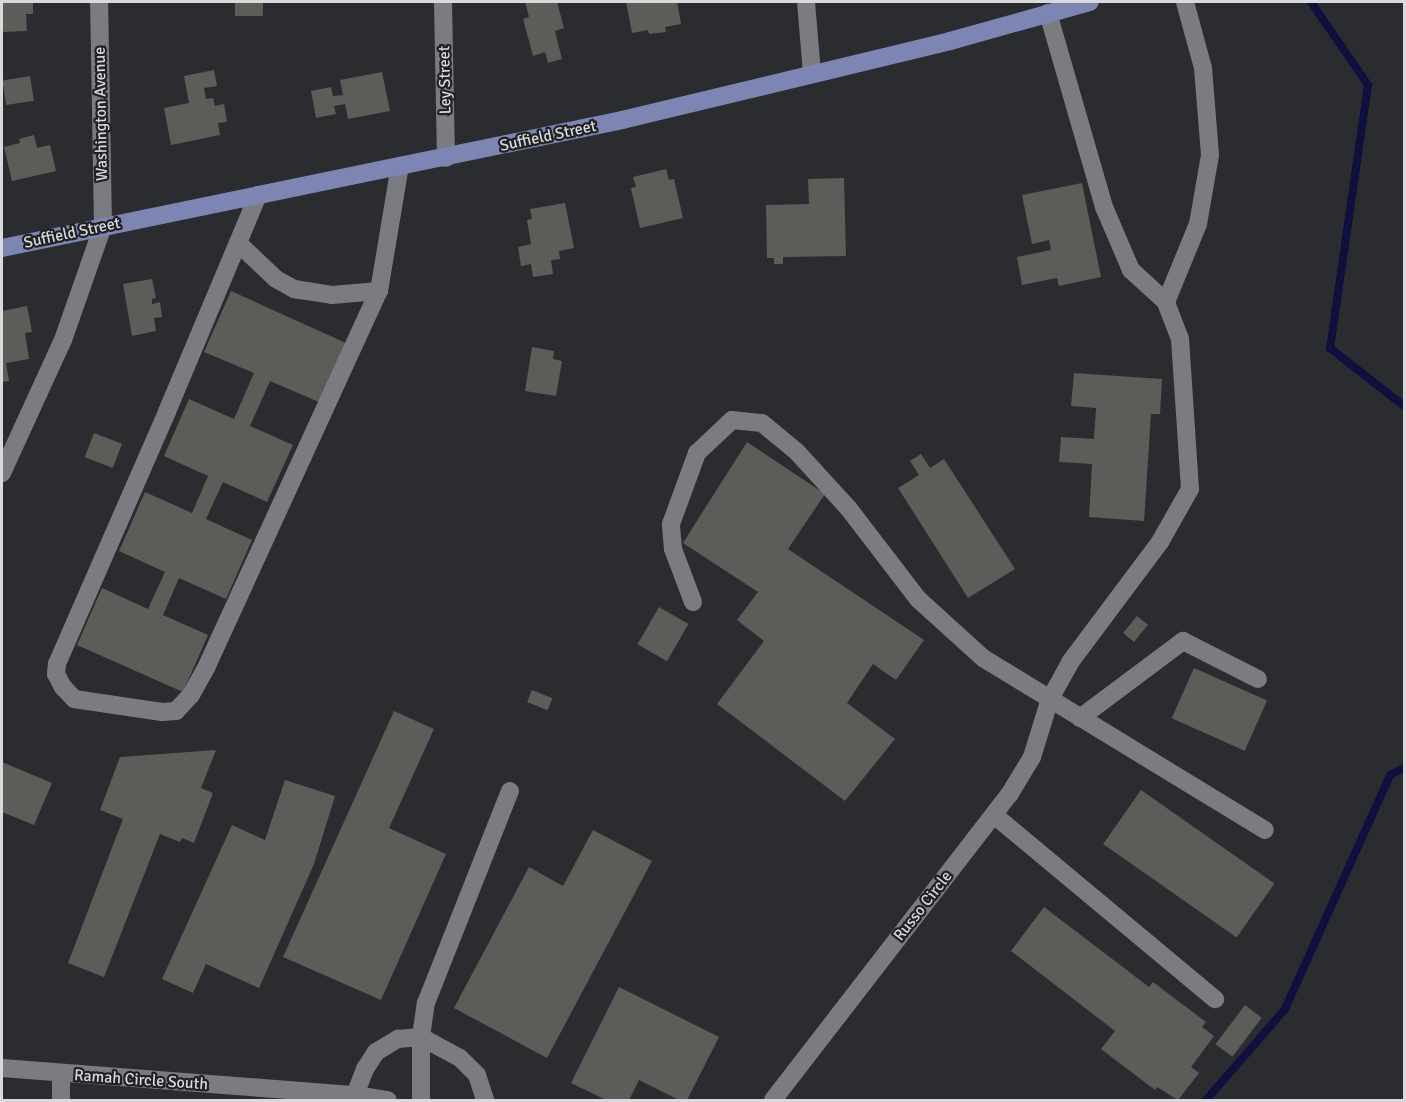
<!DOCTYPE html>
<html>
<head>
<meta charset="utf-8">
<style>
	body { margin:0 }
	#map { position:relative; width:1406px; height:1102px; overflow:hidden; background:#2b2c30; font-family:Signika,sans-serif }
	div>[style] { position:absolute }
	.stream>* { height:8px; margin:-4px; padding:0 4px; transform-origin:4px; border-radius:4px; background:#0f103d }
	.building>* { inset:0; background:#5c5c58; transform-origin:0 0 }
	.minor>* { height:18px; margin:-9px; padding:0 9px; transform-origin:9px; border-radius:9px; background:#7b7c81 }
	.major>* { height:18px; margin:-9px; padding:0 9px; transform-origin:9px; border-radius:9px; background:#7d86b2 }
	span { translate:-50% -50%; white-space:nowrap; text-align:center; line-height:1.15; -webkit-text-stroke:4.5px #212226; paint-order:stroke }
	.street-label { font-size:16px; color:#d8d9dc }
	.frame { position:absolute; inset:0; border:3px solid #d8d9dc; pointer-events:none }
</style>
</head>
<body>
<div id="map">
	<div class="stream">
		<div style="left:1311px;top:2px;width:101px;rotate:55.5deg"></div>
		<div style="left:1368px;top:85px;width:266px;rotate:98.2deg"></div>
		<div style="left:1330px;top:348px;width:94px;rotate:38.1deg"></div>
		<div style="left:1206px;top:1100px;width:121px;rotate:-49deg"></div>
		<div style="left:1285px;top:1009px;width:256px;rotate:-65.8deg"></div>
		<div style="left:1390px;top:775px;width:16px;rotate:-27deg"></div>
	</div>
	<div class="building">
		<div style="clip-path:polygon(2px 2px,33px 2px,33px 14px,26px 14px,27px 31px,2px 32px)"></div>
		<div style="left:235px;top:2px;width:28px;height:14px"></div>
		<div style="clip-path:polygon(525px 2px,557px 2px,564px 28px,555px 31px,562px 59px,548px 63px,545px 52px,533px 56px,523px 19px,529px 17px)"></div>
		<div style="clip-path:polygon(626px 2px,677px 2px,681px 24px,665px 27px,666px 32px,649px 34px,648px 30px,632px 33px)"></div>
		<div style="clip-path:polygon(214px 70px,217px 86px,204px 88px,206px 99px,213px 98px,215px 106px,224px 104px,227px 122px,218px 123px,220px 135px,171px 145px,164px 108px,189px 103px,184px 76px)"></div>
		<div style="clip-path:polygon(382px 72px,390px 111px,348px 119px,345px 104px,334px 106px,336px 114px,316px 118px,311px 91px,331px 87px,333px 96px,343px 95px,340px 80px)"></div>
		<div style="left:30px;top:76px;width:25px;height:28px;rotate:81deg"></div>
		<div style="clip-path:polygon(34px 135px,37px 148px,50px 145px,56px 171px,12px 181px,4px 147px,20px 143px,19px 139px)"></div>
		<div style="clip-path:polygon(666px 169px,669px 180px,674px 179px,683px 218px,640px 228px,631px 188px,636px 187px,633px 177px)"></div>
		<div style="clip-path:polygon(844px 178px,846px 256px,783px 257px,783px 264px,774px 264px,774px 258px,767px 258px,766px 205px,809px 204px,808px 179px)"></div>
		<div style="clip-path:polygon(1082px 183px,1101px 277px,1059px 286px,1057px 278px,1022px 285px,1017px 257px,1051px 250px,1049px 240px,1032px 244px,1022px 195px)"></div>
		<div style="clip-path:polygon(565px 203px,574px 248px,559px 251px,560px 259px,551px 260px,553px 274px,533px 277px,531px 264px,521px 266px,518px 247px,531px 244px,527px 220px,532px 219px,530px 209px)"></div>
		<div style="clip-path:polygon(152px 279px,156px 298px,152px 299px,152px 304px,160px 302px,162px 317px,154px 318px,156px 331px,132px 336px,123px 284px)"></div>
		<div style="clip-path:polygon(231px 291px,346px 343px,319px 402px,270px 381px,250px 426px,293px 445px,267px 502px,223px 482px,206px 519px,252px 540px,226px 599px,179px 578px,163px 615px,208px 635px,183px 692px,77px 645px,102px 588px,148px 609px,165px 572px,119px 551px,145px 492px,192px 513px,208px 476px,164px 456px,189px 399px,234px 419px,254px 373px,204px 352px)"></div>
		<div style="clip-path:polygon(27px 306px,32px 332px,25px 333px,29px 359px,6px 363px,9px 381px,2px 382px,2px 311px)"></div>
		<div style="clip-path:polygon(532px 347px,554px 351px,553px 359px,562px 361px,556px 396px,525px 391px)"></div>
		<div style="clip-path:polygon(1074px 373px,1162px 379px,1160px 414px,1151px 414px,1144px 521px,1089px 517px,1092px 464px,1059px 462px,1061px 437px,1094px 439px,1096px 408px,1071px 406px)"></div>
		<div style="left:94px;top:433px;width:30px;height:26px;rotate:21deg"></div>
		<div style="clip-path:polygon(747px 442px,825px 494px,788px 549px,924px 640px,896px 680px,873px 664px,847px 703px,895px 739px,845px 801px,717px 704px,764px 641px,737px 620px,758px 592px,683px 543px)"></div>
		<div style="clip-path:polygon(921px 454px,930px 468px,944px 459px,1015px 569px,968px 598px,898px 488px,919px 475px,910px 461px)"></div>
		<div style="left:659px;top:607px;width:34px;height:43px;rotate:30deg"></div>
		<div style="left:1137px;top:616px;width:14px;height:22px;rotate:39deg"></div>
		<div style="left:1194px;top:668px;width:80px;height:55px;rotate:24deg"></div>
		<div style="left:532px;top:690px;width:22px;height:13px;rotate:22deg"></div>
		<div style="clip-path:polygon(394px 711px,434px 729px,389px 828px,446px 854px,381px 1000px,283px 957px)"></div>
		<div style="clip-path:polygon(216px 750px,201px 788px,213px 793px,194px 843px,182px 838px,180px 842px,160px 834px,104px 977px,68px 963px,123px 819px,100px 810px,120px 757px)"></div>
		<div style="clip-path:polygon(2px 762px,52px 783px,34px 825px,2px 812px)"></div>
		<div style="clip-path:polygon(285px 780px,335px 796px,314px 864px,259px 988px,206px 964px,193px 993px,162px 979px,232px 825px,265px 840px)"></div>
		<div style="left:1141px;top:790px;width:163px;height:66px;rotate:35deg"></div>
		<div style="clip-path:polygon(593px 830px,652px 861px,547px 1058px,454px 1008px,529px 867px,563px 886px)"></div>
		<div style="clip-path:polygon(1044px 907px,1149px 987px,1153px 982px,1206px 1022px,1202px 1027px,1214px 1036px,1191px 1067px,1199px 1073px,1178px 1100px,1157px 1087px,1155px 1090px,1101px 1049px,1115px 1031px,1011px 951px)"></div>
		<div style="clip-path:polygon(619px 987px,719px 1037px,687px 1100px,679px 1100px,639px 1080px,629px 1100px,606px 1100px,571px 1083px)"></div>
		<div style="left:1245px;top:1005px;width:21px;height:49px;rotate:37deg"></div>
	</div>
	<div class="minor">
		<div style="left:443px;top:2px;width:156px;rotate:88.9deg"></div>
		<div style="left:806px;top:2px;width:72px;rotate:85.2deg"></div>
		<div style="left:1048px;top:13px;width:202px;rotate:73.9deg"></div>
		<div style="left:1104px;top:207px;width:69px;rotate:66.8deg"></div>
		<div style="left:1131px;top:270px;width:47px;rotate:42.4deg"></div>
		<div style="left:258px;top:195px;width:235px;rotate:112.8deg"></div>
		<div style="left:167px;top:412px;width:275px;rotate:113.6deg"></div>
		<div style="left:57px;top:664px;width:10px;rotate:96deg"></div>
		<div style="left:56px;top:674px;width:15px;rotate:62deg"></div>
		<div style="left:63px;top:687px;width:16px;rotate:47deg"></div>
		<div style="left:74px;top:699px;width:89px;rotate:8.4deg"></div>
		<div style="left:162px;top:712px;width:14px;rotate:-4deg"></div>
		<div style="left:176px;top:711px;width:22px;rotate:-47deg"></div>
		<div style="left:191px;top:695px;width:31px;rotate:-61deg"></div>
		<div style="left:206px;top:668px;width:415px;rotate:-65.4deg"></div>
		<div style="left:379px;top:291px;width:127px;rotate:-80.5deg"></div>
		<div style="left:238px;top:243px;width:52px;rotate:43.5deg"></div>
		<div style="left:276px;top:279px;width:21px;rotate:29deg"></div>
		<div style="left:294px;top:289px;width:38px;rotate:9deg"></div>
		<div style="left:332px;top:295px;width:47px;rotate:-4.9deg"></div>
		<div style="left:2px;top:473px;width:146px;rotate:-65.4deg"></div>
		<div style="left:63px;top:340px;width:121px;rotate:-70.7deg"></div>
		<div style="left:103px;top:226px;width:224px;rotate:-91deg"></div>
		<div style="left:693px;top:602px;width:57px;rotate:-110.7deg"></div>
		<div style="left:673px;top:549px;width:25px;rotate:-95deg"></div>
		<div style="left:671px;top:524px;width:76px;rotate:-69.9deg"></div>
		<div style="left:697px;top:453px;width:48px;rotate:-43.3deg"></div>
		<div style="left:732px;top:420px;width:30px;rotate:6deg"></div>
		<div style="left:762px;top:423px;width:45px;rotate:39.6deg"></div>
		<div style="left:797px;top:452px;width:77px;rotate:47.6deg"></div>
		<div style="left:849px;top:509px;width:113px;rotate:52.5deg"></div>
		<div style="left:918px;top:599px;width:88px;rotate:42.2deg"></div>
		<div style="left:983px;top:658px;width:330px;rotate:31.4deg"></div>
		<div style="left:1080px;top:718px;width:129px;rotate:-36.8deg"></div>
		<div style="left:1183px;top:641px;width:84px;rotate:26.9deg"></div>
		<div style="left:994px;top:815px;width:288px;rotate:39.8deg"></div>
		<div style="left:2px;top:1068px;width:354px;rotate:4.4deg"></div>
		<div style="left:355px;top:1095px;width:33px;rotate:9deg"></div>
		<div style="left:355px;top:1095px;width:28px;rotate:-69deg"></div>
		<div style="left:365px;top:1069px;width:20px;rotate:-57deg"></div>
		<div style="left:376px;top:1052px;width:26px;rotate:-31deg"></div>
		<div style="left:398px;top:1039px;width:23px;rotate:-5deg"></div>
		<div style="left:421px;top:1037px;width:44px;rotate:28.3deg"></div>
		<div style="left:460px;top:1058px;width:24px;rotate:45deg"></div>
		<div style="left:477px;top:1075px;width:26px;rotate:72deg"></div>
		<div style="left:61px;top:1100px;width:26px;rotate:-90deg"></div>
		<div style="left:421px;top:1100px;width:63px;rotate:-90deg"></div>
		<div style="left:421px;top:1037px;width:34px;rotate:-82deg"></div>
		<div style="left:426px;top:1003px;width:228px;rotate:-68.4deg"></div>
		<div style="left:773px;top:1100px;width:386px;rotate:-52.3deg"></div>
		<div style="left:1009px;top:795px;width:44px;rotate:-58.8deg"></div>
		<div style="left:1032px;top:757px;width:61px;rotate:-72.8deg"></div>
		<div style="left:1050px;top:699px;width:43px;rotate:-61.1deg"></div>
		<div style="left:1071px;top:661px;width:149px;rotate:-53.2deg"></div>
		<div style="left:1160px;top:542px;width:61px;rotate:-60.5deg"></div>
		<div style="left:1190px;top:489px;width:150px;rotate:-93.8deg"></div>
		<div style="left:1180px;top:339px;width:40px;rotate:-111deg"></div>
		<div style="left:1166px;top:302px;width:84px;rotate:-67.7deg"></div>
		<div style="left:1198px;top:224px;width:70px;rotate:-80.1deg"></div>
		<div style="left:1210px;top:155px;width:87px;rotate:-94.6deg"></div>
		<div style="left:1203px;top:68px;width:68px;rotate:-105.3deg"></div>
	</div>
	<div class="major">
		<div style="left:2px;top:248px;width:633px;rotate:-11.66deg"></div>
		<div style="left:622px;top:120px;width:337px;rotate:-13.5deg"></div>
		<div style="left:950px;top:41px;width:145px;rotate:-15.6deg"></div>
	</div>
	<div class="street-label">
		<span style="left:445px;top:80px;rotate:-91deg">Ley Street</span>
		<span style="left:101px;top:114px;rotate:-91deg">Washington Avenue</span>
		<span style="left:548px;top:136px;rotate:-12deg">Suffield Street</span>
		<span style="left:72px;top:233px;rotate:-12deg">Suffield Street</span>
		<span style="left:923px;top:906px;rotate:-52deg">Russo Circle</span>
		<span style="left:141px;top:1080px;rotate:4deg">Ramah Circle South</span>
	</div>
	<div class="frame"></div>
</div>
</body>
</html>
